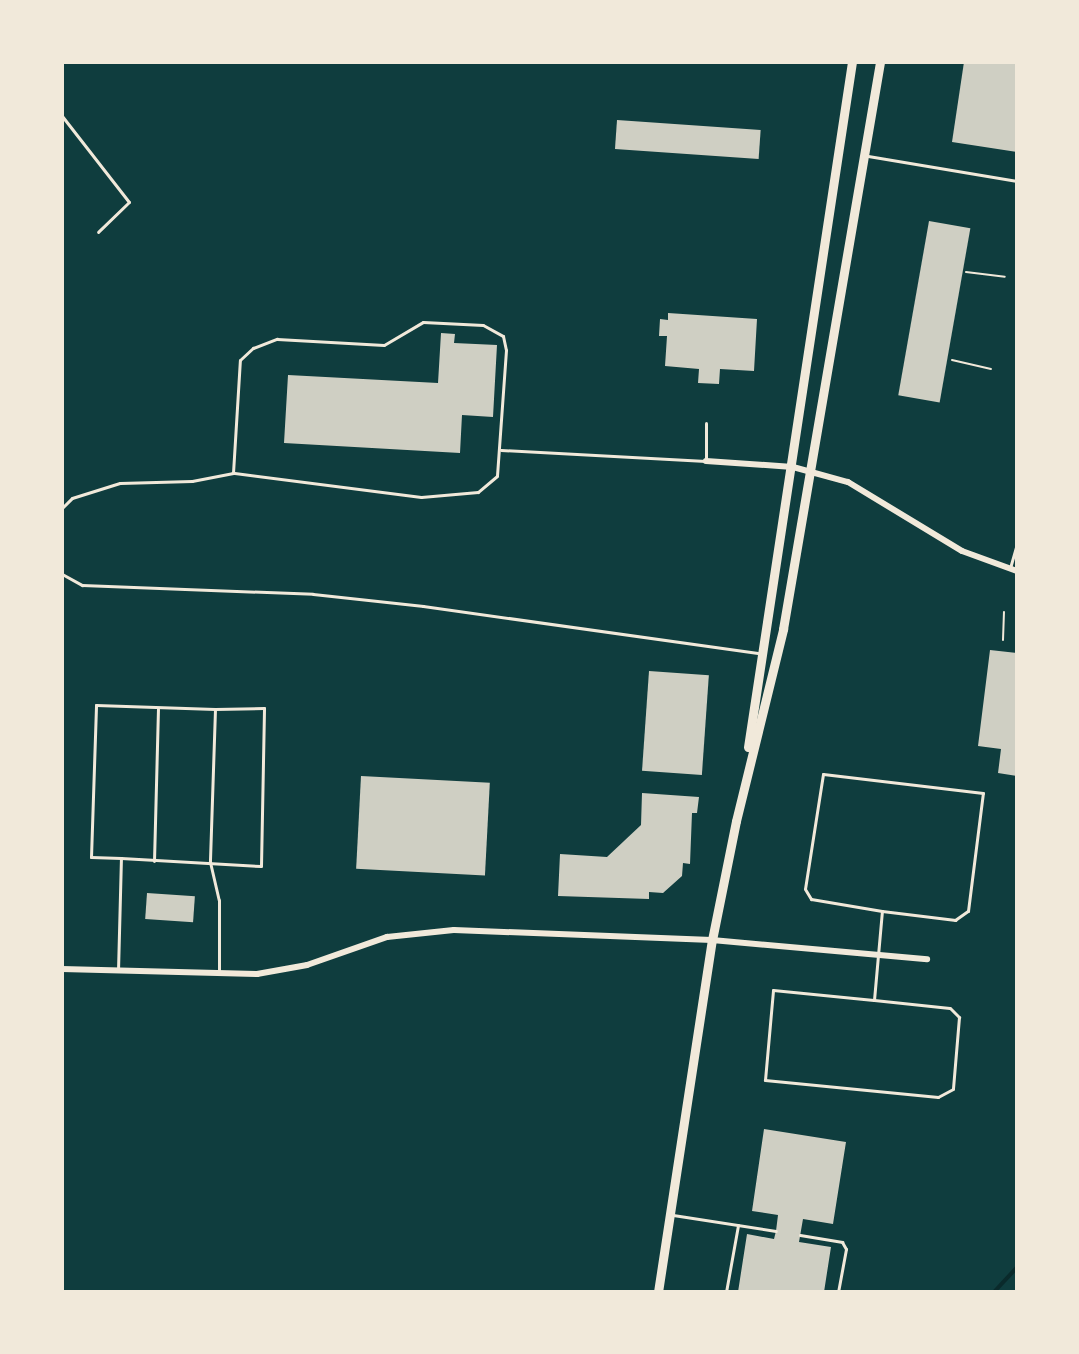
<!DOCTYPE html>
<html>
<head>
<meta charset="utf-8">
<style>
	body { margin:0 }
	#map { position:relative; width:1079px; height:1354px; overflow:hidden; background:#0f3d3e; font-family:"Times New Roman",serif }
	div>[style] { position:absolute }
	.stream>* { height:4px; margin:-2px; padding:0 2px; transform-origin:2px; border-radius:2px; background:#0a2a2b }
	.building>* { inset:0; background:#cfcfc3; transform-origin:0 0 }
	.path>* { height:2px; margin:-1px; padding:0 1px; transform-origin:1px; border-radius:1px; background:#f1e9da }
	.service>* { height:3px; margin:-1.5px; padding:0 1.5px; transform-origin:1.5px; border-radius:1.5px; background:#f1e9da }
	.minor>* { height:6px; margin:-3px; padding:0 3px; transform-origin:3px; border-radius:3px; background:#f1e9da }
	.primary>* { height:9px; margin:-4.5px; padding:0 4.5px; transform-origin:4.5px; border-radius:4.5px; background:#f1e9da }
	span { translate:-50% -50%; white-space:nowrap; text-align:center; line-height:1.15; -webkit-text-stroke:6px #f1e9da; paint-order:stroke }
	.frame { position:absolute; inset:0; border:64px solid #f1e9da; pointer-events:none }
</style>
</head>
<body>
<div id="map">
	<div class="stream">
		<div style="left:994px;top:1292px;width:34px;rotate:-47deg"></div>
	</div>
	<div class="building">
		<div style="clip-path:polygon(964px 62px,1017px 62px,1017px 152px,952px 142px)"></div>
		<div style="left:617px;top:120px;width:144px;height:29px;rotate:4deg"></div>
		<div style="left:929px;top:221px;width:42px;height:177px;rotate:10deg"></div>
		<div style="clip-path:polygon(668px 313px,757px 319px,754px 371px,720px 369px,719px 384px,698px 383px,699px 369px,665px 366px,667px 336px,659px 336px,660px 319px,668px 320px)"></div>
		<div style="clip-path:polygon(441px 333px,455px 334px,454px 343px,497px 345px,493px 417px,462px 415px,460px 453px,284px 443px,288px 375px,438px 383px)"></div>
		<div style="clip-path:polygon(990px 650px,1017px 653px,1017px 776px,998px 773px,1001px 749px,978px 746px)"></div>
		<div style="left:649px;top:671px;width:60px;height:100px;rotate:4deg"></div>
		<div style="left:361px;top:776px;width:129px;height:93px;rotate:3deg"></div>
		<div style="clip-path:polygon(642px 793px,699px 797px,697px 813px,692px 813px,690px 864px,683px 863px,682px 876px,663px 893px,649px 892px,649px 899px,558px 896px,560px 854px,607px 857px,641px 825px)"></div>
		<div style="left:147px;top:893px;width:48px;height:26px;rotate:4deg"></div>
		<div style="clip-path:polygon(764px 1129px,846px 1142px,833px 1224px,803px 1219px,799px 1242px,831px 1247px,824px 1292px,738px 1292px,747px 1234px,774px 1239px,776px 1231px,778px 1215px,752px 1211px)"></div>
	</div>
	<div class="path">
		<div style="left:966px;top:272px;width:39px;rotate:7deg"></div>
		<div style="left:952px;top:360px;width:40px;rotate:13deg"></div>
		<div style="left:1003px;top:640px;width:28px;rotate:-88deg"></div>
	</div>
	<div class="service">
		<div style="left:62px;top:116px;width:109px;rotate:52.1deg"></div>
		<div style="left:129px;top:202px;width:43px;rotate:135.9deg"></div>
		<div style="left:868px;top:156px;width:151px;rotate:9.5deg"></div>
		<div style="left:423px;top:322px;width:60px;rotate:2.9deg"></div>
		<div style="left:483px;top:325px;width:23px;rotate:29deg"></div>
		<div style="left:503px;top:336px;width:14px;rotate:78deg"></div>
		<div style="left:506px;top:350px;width:126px;rotate:94.1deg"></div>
		<div style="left:497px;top:476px;width:25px;rotate:140deg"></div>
		<div style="left:478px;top:492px;width:57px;rotate:175deg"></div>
		<div style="left:421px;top:497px;width:190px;rotate:-172.7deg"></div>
		<div style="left:233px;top:473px;width:113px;rotate:-86.5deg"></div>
		<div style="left:240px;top:360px;width:18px;rotate:-43deg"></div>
		<div style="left:253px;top:348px;width:26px;rotate:-21deg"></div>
		<div style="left:277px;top:339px;width:107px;rotate:3.2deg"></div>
		<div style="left:384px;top:345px;width:45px;rotate:-30.5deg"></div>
		<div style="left:501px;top:450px;width:205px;rotate:3.1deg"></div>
		<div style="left:706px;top:461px;width:38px;rotate:-90deg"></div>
		<div style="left:62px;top:508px;width:14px;rotate:-45deg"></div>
		<div style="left:72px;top:498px;width:50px;rotate:-17.4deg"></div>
		<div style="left:120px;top:483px;width:72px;rotate:-1.6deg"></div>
		<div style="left:192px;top:481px;width:42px;rotate:-11deg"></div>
		<div style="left:1010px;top:568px;width:26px;rotate:-74deg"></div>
		<div style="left:62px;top:574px;width:23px;rotate:29deg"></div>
		<div style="left:82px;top:585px;width:231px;rotate:2.2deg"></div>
		<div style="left:313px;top:594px;width:111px;rotate:6.2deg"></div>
		<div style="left:423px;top:606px;width:338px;rotate:8deg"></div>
		<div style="left:121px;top:858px;width:140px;rotate:3.3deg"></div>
		<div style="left:261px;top:866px;width:158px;rotate:-88.9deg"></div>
		<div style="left:264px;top:708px;width:49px;rotate:178.8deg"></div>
		<div style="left:154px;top:861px;width:152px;rotate:-88.5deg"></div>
		<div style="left:118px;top:971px;width:113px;rotate:-88.5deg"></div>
		<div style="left:121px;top:858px;width:30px;rotate:-178deg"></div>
		<div style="left:91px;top:857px;width:152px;rotate:-88.1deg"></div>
		<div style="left:96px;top:705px;width:119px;rotate:1.9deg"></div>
		<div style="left:215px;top:709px;width:153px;rotate:91.9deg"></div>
		<div style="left:210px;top:862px;width:39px;rotate:77deg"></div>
		<div style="left:219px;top:900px;width:71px;rotate:90deg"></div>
		<div style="left:874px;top:1000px;width:76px;rotate:6deg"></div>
		<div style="left:950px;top:1008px;width:13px;rotate:45deg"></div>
		<div style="left:959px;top:1017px;width:72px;rotate:94.8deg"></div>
		<div style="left:953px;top:1089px;width:17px;rotate:152deg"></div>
		<div style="left:938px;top:1097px;width:174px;rotate:-174.4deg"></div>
		<div style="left:765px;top:1080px;width:90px;rotate:-84.9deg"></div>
		<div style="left:773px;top:990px;width:101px;rotate:5.7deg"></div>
		<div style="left:874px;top:1000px;width:89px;rotate:-84.9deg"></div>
		<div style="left:882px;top:911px;width:74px;rotate:7deg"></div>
		<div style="left:955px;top:920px;width:16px;rotate:-35deg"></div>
		<div style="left:968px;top:911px;width:119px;rotate:-82.8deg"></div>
		<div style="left:983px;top:793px;width:161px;rotate:-173.2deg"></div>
		<div style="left:823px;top:774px;width:116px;rotate:98.9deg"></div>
		<div style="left:805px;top:889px;width:12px;rotate:59deg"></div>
		<div style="left:811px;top:899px;width:72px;rotate:9.6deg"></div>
		<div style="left:673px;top:1215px;width:104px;rotate:8.8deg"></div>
		<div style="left:800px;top:1235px;width:43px;rotate:9.5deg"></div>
		<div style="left:842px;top:1242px;width:8px;rotate:60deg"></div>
		<div style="left:846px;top:1249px;width:44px;rotate:100.5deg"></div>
		<div style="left:726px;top:1292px;width:68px;rotate:-79.8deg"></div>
	</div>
	<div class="minor">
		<div style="left:706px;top:461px;width:87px;rotate:3.9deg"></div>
		<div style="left:793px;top:467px;width:57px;rotate:15.3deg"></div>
		<div style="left:848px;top:482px;width:133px;rotate:31.2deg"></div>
		<div style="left:962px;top:551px;width:59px;rotate:20deg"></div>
		<div style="left:62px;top:969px;width:195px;rotate:1.5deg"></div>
		<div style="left:257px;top:974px;width:51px;rotate:-10.2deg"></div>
		<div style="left:307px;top:965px;width:85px;rotate:-19.3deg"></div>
		<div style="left:387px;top:937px;width:67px;rotate:-6deg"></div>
		<div style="left:454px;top:930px;width:258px;rotate:2.2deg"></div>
		<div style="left:712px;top:940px;width:216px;rotate:5.1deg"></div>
	</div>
	<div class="primary">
		<div style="left:748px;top:747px;width:693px;rotate:-81.37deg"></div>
		<div style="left:658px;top:1292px;width:356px;rotate:-81.3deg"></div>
		<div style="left:712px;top:940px;width:121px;rotate:-78.6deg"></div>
		<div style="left:736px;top:821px;width:198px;rotate:-76.2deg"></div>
		<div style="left:783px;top:629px;width:575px;rotate:-80.29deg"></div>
	</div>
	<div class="frame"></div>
</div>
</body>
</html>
